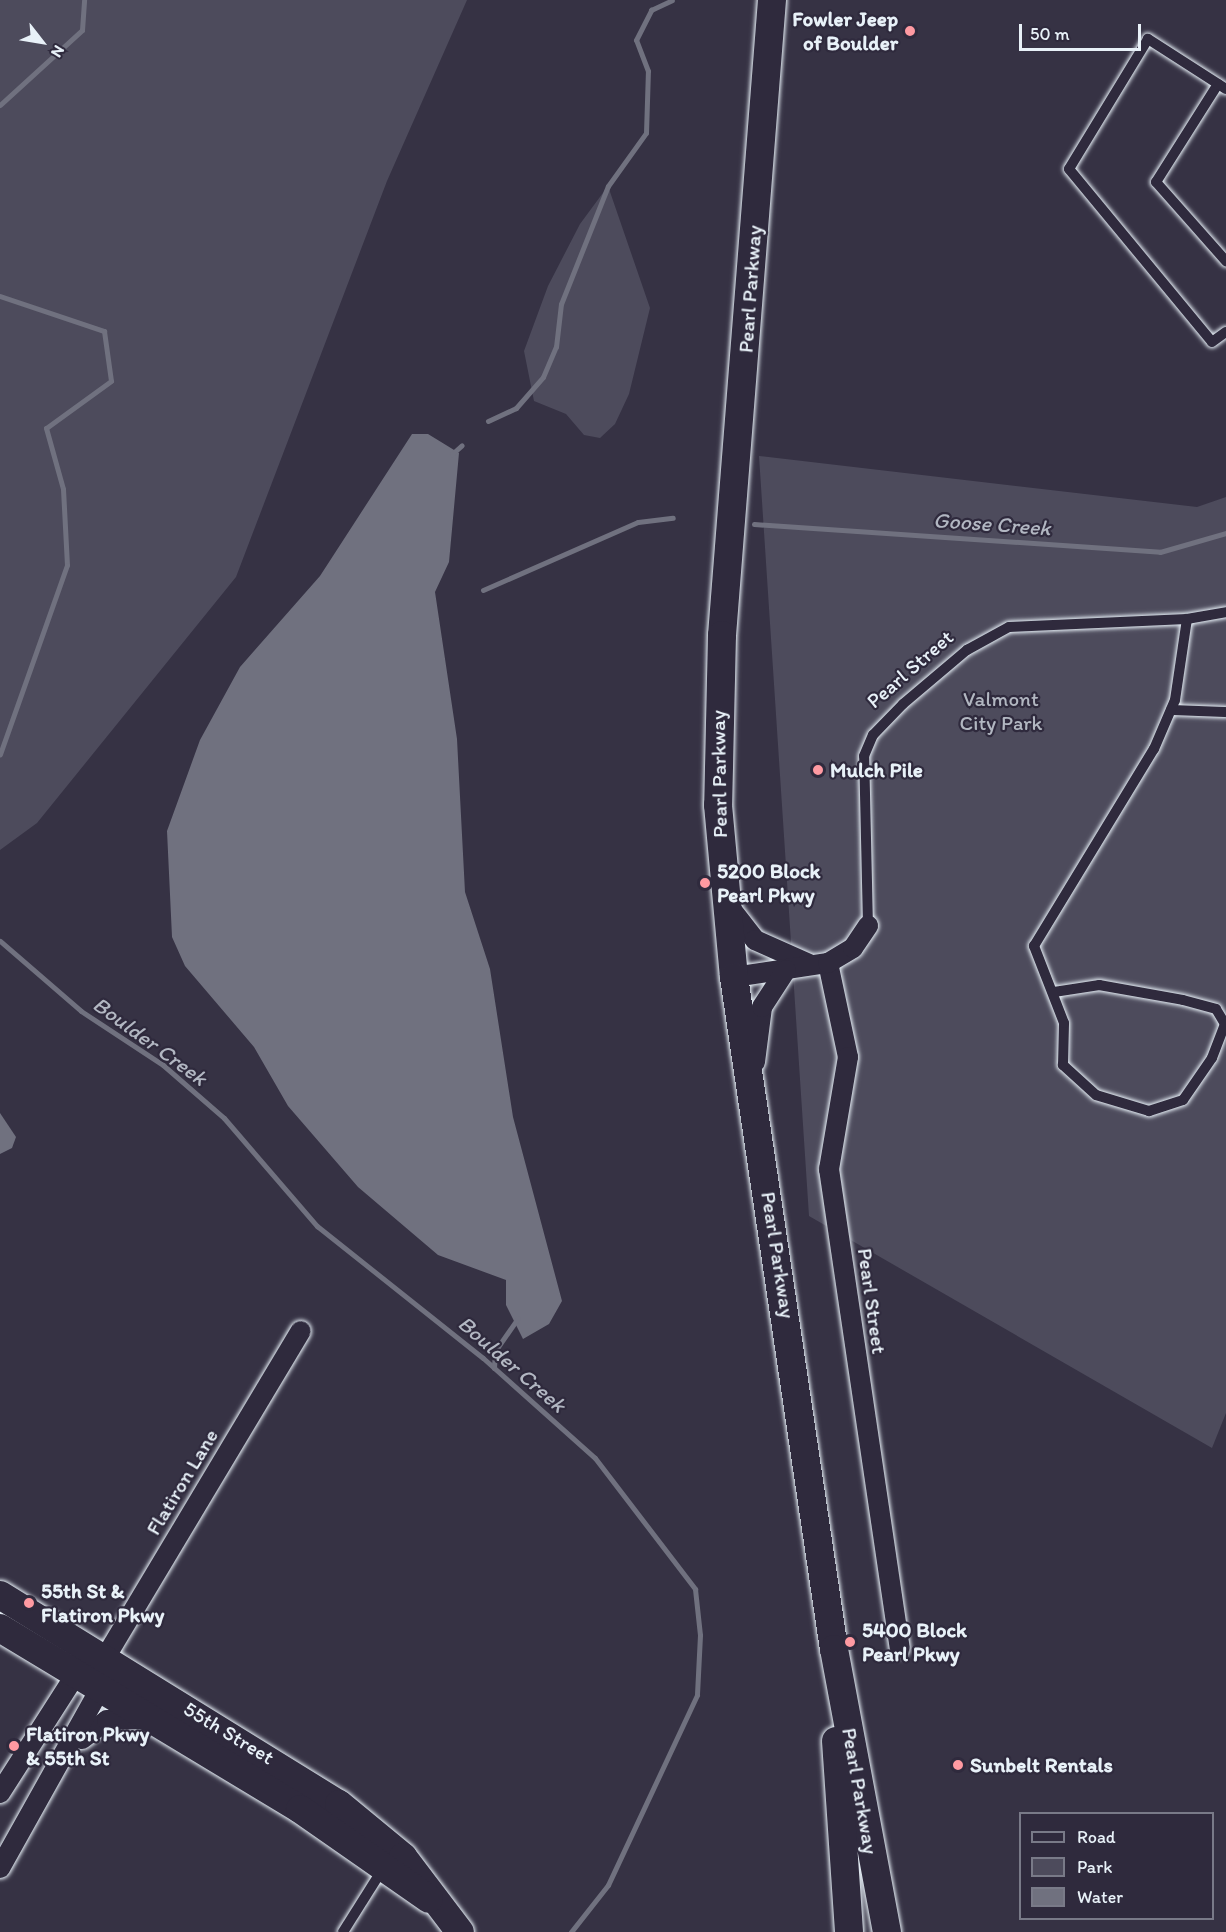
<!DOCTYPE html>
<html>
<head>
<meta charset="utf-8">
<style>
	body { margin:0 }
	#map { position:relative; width:1226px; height:1932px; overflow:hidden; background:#363244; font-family:Itim,sans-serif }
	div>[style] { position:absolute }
	.green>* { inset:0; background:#4d4b5c }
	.water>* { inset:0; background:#70717f }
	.stream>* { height:5px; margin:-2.5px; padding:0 2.5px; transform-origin:2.5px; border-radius:2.5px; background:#70717f }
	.roads { filter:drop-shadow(0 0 2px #e8f1f8) drop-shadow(0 0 2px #e8f1f8) }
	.service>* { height:10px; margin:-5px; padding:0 5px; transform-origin:5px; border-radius:5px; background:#2f2a3d }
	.minor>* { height:20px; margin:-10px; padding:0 10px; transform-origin:10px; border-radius:10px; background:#2f2a3d }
	.secondary>* { height:28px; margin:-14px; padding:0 14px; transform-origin:14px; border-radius:14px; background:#2f2a3d }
	.dots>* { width:16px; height:16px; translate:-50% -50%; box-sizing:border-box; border:3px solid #2f2a3d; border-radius:50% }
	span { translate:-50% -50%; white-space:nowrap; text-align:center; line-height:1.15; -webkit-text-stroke:4.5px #2f2a3d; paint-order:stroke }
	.poi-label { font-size:21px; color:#e8f1f8; font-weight:700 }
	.right { translate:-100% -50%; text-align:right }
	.left { translate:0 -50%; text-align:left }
	.street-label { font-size:21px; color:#e8f1f8 }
	.park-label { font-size:21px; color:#b2b7c1 }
	.water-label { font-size:22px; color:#b2b7c2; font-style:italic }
	.legend { position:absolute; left:1019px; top:1812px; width:195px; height:108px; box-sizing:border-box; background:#2f2a3d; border:2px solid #797a88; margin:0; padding:8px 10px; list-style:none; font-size:18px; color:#e8f1f8 }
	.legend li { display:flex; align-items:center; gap:12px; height:30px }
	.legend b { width:30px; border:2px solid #797a88 }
	.north { position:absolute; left:12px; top:12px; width:60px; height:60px; -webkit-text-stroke:4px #2f2a3d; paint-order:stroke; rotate:121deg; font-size:16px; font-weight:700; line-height:24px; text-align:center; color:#e8f1f8 }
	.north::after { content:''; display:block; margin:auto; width:21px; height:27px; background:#e8f1f8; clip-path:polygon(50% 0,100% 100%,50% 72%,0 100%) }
	.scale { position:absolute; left:1019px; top:24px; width:122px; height:27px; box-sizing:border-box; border:3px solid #e8f1f8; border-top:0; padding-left:8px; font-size:18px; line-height:21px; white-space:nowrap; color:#e8f1f8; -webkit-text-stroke:4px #2f2a3d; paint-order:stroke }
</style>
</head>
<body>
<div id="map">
	<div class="green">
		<div style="clip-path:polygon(0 0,467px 0,387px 181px,236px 577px,37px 823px,0 850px)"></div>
		<div style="clip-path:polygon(608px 186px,650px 308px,629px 394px,615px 424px,600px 438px,584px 435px,566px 414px,534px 401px,524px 351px,548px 286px,580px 224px)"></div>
		<div style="clip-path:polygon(759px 456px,1197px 507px,1226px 497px,1226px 1413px,1212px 1448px,809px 1216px)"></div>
	</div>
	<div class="water">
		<div style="clip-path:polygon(412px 434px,428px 434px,459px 453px,449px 562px,435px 592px,457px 739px,465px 892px,490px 969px,513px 1117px,562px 1301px,549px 1324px,523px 1339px,506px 1305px,506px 1280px,438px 1255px,358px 1187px,288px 1106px,254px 1047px,185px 966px,172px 937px,167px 831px,200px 740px,240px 667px,320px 576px)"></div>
		<div style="clip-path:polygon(0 1113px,16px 1137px,12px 1148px,0 1154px)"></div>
	</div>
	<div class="stream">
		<div style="left:0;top:105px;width:111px;rotate:-42.4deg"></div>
		<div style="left:82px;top:30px;width:30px;rotate:-86deg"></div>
		<div style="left:0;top:296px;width:110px;rotate:18.6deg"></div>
		<div style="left:104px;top:331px;width:50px;rotate:82deg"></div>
		<div style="left:111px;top:381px;width:80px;rotate:144.1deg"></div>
		<div style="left:46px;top:428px;width:63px;rotate:74.4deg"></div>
		<div style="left:63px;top:489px;width:76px;rotate:87deg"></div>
		<div style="left:67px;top:565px;width:201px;rotate:109.5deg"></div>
		<div style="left:488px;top:421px;width:31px;rotate:-25deg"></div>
		<div style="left:516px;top:408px;width:41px;rotate:-48.9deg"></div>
		<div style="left:543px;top:377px;width:33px;rotate:-67deg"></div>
		<div style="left:556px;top:347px;width:43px;rotate:-83.4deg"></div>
		<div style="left:561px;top:304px;width:127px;rotate:-68.3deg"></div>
		<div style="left:608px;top:186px;width:65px;rotate:-54.4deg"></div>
		<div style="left:646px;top:133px;width:62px;rotate:-88.2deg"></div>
		<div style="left:648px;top:71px;width:33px;rotate:-111deg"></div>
		<div style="left:636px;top:40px;width:34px;rotate:-63deg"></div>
		<div style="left:651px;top:10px;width:23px;rotate:-25deg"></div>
		<div style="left:452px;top:454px;width:13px;rotate:-42deg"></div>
		<div style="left:754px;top:524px;width:407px;rotate:3.9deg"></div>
		<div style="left:1160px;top:552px;width:69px;rotate:-16.1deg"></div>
		<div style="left:483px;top:590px;width:169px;rotate:-23.7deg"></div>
		<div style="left:638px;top:522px;width:35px;rotate:-7deg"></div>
		<div style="left:0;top:941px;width:107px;rotate:40.8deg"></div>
		<div style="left:81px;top:1011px;width:98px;rotate:33.4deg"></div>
		<div style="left:163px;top:1065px;width:81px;rotate:41deg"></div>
		<div style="left:224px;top:1118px;width:143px;rotate:49.3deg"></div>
		<div style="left:317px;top:1226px;width:212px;rotate:38.5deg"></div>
		<div style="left:483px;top:1358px;width:150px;rotate:41.8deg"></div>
		<div style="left:595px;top:1458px;width:165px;rotate:52.6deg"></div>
		<div style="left:695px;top:1589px;width:46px;rotate:83.8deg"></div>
		<div style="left:700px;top:1635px;width:60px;rotate:92.9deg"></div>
		<div style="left:697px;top:1695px;width:210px;rotate:115.1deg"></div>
		<div style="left:608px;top:1885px;width:60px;rotate:128.2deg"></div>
		<div style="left:494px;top:1368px;width:17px;rotate:-87deg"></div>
		<div style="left:495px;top:1351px;width:40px;rotate:-55.1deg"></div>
	</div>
	<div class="roads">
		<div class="service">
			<div style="left:1218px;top:84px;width:116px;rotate:122.3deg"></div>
			<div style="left:1156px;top:182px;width:106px;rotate:48.5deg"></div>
			<div style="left:1226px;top:89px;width:93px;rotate:-147.3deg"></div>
			<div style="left:1148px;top:39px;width:152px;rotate:121.3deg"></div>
			<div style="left:1069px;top:169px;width:224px;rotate:50.4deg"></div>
			<div style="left:1212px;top:342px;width:17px;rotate:-36deg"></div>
			<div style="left:1171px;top:710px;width:55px;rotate:2.1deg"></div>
			<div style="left:868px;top:926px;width:170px;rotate:-91.3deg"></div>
			<div style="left:864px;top:756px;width:23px;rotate:-67deg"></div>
			<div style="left:873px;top:735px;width:43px;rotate:-45.9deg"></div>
			<div style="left:903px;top:704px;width:84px;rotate:-40.2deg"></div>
			<div style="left:967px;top:650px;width:48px;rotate:-28.7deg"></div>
			<div style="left:1009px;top:627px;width:178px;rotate:-2.6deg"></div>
			<div style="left:1187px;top:619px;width:40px;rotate:-10deg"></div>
			<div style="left:1054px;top:992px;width:46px;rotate:-8.8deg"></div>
			<div style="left:1099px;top:985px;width:85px;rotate:10.1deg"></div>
			<div style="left:1183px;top:1000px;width:34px;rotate:15deg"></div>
			<div style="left:1216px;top:1009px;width:17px;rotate:59deg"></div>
			<div style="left:1225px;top:1024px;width:36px;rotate:111deg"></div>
			<div style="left:1212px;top:1058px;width:51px;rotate:124.6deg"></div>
			<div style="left:1183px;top:1100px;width:36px;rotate:162deg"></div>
			<div style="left:1149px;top:1111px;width:55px;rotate:-163.2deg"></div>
			<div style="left:1096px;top:1095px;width:45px;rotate:-137.7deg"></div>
			<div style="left:1063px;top:1065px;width:42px;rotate:-88.6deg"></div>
			<div style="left:1064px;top:1023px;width:83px;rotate:-111.3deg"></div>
			<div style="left:1034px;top:946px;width:231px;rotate:-58.7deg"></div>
			<div style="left:1154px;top:749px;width:53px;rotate:-66.8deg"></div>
			<div style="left:1175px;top:700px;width:82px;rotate:-81.6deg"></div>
			<div style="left:343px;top:1932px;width:73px;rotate:-57.8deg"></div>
		</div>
		<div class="minor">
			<div style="left:731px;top:909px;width:39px;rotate:52deg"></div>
			<div style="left:755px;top:940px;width:59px;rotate:24deg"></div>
			<div style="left:828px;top:963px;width:96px;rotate:78deg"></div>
			<div style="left:848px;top:1057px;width:114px;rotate:99.6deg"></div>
			<div style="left:829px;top:1169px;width:484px;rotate:81.6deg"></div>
			<div style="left:734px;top:977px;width:95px;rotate:-8.5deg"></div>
			<div style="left:828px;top:963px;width:29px;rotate:-31deg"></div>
			<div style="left:853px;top:948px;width:27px;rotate:-56deg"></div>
			<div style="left:755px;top:1062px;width:55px;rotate:-82.7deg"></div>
			<div style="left:762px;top:1007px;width:44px;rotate:-57deg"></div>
			<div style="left:105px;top:1658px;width:381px;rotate:-59.1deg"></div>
			<div style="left:82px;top:1739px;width:31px;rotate:-37deg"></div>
			<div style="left:107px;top:1720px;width:40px;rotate:-1.4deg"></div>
			<div style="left:0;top:1793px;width:154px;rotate:-57.4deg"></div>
			<div style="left:0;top:1868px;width:218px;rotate:-60.8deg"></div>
		</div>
		<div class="secondary">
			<div style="left:772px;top:0;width:637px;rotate:94.5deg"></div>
			<div style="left:722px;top:635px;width:170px;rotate:91.3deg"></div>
			<div style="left:718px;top:805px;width:173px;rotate:84.7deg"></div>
			<div style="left:734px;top:977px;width:679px;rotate:81.54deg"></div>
			<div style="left:834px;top:1649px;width:288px;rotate:79.4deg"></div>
			<div style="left:0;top:1595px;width:398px;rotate:31.7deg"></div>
			<div style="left:339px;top:1804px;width:83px;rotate:39.6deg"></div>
			<div style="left:403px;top:1857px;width:94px;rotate:52.8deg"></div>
			<div style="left:0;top:1628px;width:350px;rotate:31.1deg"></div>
			<div style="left:300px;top:1809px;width:157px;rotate:34.9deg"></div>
			<div style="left:836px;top:1741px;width:191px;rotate:86.1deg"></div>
		</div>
	</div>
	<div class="dots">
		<div style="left:910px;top:31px;background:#ff9aa2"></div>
		<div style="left:818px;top:770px;background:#ff9aa2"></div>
		<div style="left:705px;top:883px;background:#ff9aa2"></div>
		<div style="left:29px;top:1603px;background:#ff9aa2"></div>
		<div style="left:850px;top:1642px;background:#ff9aa2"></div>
		<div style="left:14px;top:1746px;background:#ff9aa2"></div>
		<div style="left:958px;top:1765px;background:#ff9aa2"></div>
	</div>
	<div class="poi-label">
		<span class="right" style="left:898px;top:31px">Fowler Jeep<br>of Boulder</span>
		<span class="left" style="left:830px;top:770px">Mulch Pile</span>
		<span class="left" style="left:717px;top:883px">5200 Block<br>Pearl Pkwy</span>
		<span class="left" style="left:41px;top:1603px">55th St &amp;<br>Flatiron Pkwy</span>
		<span class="left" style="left:862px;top:1642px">5400 Block<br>Pearl Pkwy</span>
		<span class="left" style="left:26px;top:1746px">Flatiron Pkwy<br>&amp; 55th St</span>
		<span class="left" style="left:970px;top:1765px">Sunbelt Rentals</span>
	</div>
	<div class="street-label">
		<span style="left:750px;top:289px;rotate:-86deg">Pearl Parkway</span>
		<span style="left:910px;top:669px;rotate:-41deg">Pearl Street</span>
		<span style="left:719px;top:774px;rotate:-91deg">Pearl Parkway</span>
		<span style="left:778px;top:1255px;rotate:81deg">Pearl Parkway</span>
		<span style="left:872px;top:1301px;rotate:82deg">Pearl Street</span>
		<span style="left:182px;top:1482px;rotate:-59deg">Flatiron Lane</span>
		<span style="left:229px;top:1733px;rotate:31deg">55th Street</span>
		<span style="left:860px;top:1791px;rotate:80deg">Pearl Parkway</span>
	</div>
	<div class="park-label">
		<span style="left:1001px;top:711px">Valmont<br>City Park</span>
	</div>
	<div class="water-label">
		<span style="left:992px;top:524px;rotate:4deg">Goose Creek</span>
		<span style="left:150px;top:1041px;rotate:36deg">Boulder Creek</span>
		<span style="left:512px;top:1364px;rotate:41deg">Boulder Creek</span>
	</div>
	<ul class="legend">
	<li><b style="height:8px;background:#2f2a3d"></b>Road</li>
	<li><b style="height:16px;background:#4d4b5c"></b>Park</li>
	<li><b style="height:16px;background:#70717f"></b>Water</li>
	</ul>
	<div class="north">N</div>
	<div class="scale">50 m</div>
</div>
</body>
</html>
